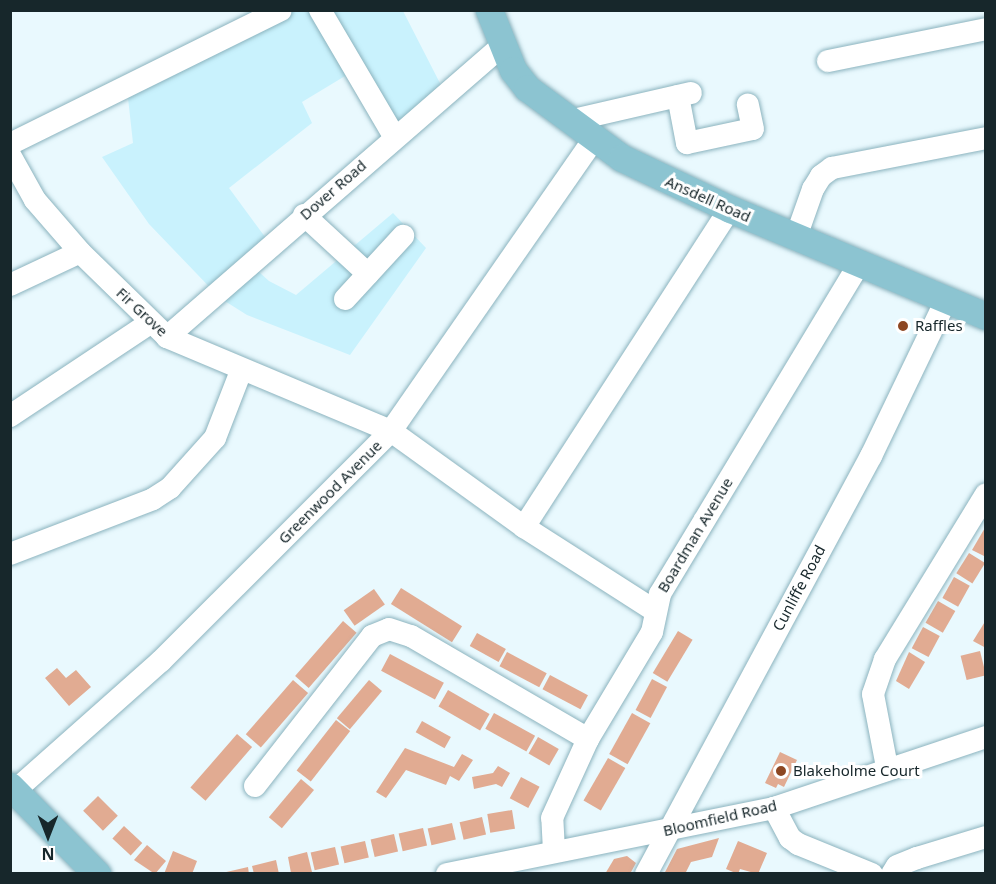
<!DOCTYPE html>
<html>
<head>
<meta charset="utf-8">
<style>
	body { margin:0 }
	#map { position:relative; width:996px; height:884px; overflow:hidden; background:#e9f9fe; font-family:"Noto Sans",sans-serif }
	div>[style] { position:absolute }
	.built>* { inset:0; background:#c9f2fd }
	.building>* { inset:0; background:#e1ab92; transform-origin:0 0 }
	.roads { filter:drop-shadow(0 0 2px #8bb3be) drop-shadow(0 0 2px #8bb3be) }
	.minor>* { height:22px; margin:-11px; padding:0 11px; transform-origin:11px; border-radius:11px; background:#fff }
	.major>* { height:27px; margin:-13.5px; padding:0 13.5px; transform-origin:13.5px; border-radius:13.5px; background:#8cc4d1 }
	.dots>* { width:16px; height:16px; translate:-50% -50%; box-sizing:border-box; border:3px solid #fff; border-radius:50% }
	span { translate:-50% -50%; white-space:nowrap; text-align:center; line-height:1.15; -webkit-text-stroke:6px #fff; paint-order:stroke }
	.street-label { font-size:15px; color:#17272b }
	.poi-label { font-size:15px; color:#17272b }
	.left { translate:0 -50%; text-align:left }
	.frame { position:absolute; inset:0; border:12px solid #17272b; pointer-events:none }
	.north { position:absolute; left:18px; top:806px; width:60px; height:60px; -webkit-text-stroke:4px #fff; paint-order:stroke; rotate:180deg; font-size:16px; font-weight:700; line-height:24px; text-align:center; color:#17272b }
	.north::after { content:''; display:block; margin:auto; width:21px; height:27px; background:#17272b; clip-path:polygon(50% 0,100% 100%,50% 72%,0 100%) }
</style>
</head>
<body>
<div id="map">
	<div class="built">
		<div style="clip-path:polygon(281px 11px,403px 11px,445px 93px,394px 136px,355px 70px,302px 102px,312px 123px,229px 188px,271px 245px,249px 263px,269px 281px,296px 295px,393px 213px,426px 248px,350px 355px,247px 315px,220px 298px,149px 224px,102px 157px,133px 143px,127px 89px)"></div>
	</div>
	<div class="building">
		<div style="clip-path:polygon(986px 526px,986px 557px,972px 550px)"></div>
		<div style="left:969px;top:553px;width:19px;height:24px;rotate:32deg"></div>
		<div style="left:954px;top:577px;width:18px;height:24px;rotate:29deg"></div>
		<div style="left:401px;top:588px;width:72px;height:19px;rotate:32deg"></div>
		<div style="left:374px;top:589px;width:19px;height:37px;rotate:55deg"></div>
		<div style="left:938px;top:601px;width:20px;height:25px;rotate:30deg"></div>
		<div style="clip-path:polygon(986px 620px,986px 648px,973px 641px)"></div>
		<div style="left:343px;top:621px;width:18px;height:73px;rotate:41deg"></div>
		<div style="left:923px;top:627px;width:19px;height:24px;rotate:28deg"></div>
		<div style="left:678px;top:631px;width:17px;height:49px;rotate:31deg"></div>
		<div style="left:477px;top:633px;width:33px;height:15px;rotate:29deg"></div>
		<div style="left:980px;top:651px;width:25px;height:20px;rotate:76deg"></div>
		<div style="left:507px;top:652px;width:45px;height:16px;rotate:28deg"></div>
		<div style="clip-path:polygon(909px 652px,925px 662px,909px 689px,896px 681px)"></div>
		<div style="left:390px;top:654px;width:61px;height:19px;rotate:28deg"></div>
		<div style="clip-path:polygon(57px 668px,66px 678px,76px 670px,91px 687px,69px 706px,45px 678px)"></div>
		<div style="left:550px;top:675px;width:43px;height:16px;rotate:28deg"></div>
		<div style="left:652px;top:679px;width:17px;height:35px;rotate:28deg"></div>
		<div style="left:293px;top:680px;width:20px;height:72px;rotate:41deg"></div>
		<div style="left:369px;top:680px;width:17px;height:50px;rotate:40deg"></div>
		<div style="left:448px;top:690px;width:48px;height:19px;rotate:30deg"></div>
		<div style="left:494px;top:713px;width:47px;height:18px;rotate:29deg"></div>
		<div style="left:632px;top:713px;width:21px;height:47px;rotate:29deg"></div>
		<div style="left:336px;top:720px;width:18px;height:64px;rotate:38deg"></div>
		<div style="left:422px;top:721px;width:33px;height:13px;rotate:29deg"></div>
		<div style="left:237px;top:734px;width:20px;height:71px;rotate:41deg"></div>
		<div style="left:538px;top:737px;width:24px;height:19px;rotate:30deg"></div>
		<div style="clip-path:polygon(405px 748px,454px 767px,462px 754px,473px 760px,459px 781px,450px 776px,446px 785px,406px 770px,386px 798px,376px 792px)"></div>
		<div style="clip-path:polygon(780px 752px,797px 760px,784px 787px,778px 784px,776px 788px,765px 783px)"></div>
		<div style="left:608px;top:758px;width:20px;height:49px;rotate:30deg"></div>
		<div style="clip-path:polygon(498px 766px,510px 773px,502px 787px,496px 784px,474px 789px,472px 777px,493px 773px)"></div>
		<div style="left:521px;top:777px;width:21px;height:24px;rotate:28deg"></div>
		<div style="left:301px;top:779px;width:17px;height:50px;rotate:40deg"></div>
		<div style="left:98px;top:796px;width:28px;height:21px;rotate:45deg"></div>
		<div style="left:512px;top:810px;width:19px;height:25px;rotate:81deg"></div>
		<div style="left:482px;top:817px;width:18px;height:23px;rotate:77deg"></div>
		<div style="left:452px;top:823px;width:17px;height:25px;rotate:77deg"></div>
		<div style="left:124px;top:826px;width:25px;height:17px;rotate:43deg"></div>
		<div style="left:423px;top:828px;width:18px;height:25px;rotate:77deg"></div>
		<div style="left:394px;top:834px;width:18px;height:24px;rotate:77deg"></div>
		<div style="clip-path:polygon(719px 838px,712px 857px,691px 862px,685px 874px,664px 874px,677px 849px)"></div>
		<div style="left:365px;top:841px;width:17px;height:25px;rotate:77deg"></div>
		<div style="clip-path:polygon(738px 841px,767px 853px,758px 874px,740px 869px,738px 874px,726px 869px)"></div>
		<div style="clip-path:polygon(147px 845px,166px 861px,155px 874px,134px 860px)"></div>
		<div style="left:335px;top:847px;width:18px;height:25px;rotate:77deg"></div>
		<div style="clip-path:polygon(173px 851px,197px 861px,192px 874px,164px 874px)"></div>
		<div style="clip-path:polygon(307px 852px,312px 872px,291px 873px,288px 857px)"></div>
		<div style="clip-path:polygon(627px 856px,636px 863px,630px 874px,605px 874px,614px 859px)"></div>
		<div style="clip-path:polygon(276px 860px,279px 874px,254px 874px,252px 866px)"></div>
		<div style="clip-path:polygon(248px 867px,249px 874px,222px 874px,222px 873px)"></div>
	</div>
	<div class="roads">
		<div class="minor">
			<div style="left:320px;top:10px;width:146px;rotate:59.6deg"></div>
			<div style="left:828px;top:61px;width:161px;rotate:-11.4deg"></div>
			<div style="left:678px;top:96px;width:48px;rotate:79.2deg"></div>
			<div style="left:687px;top:143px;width:67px;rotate:-12deg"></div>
			<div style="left:753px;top:129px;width:25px;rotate:-102deg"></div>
			<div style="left:569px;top:121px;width:125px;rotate:-12.9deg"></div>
			<div style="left:10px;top:144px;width:302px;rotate:-26.3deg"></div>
			<div style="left:10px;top:155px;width:51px;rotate:60.9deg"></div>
			<div style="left:35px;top:200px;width:69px;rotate:49.1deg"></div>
			<div style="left:80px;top:252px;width:122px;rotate:44.3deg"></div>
			<div style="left:167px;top:337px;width:243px;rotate:22.8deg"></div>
			<div style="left:391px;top:431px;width:164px;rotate:35.8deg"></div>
			<div style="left:524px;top:527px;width:154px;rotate:32.6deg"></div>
			<div style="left:304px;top:215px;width:87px;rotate:42.7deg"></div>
			<div style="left:796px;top:237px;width:51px;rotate:-70.5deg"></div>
			<div style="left:813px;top:189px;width:15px;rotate:-58deg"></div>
			<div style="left:821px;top:176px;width:14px;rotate:-36deg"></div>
			<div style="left:832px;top:168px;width:157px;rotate:-11deg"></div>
			<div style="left:10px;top:285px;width:77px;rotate:-25.2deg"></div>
			<div style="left:345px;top:299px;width:86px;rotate:-47.4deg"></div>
			<div style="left:167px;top:337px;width:444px;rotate:-41deg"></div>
			<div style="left:10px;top:416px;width:168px;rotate:-33.6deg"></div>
			<div style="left:524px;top:527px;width:379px;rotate:-57.1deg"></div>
			<div style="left:10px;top:554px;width:153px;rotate:-21deg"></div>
			<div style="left:153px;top:499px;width:20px;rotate:-33deg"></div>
			<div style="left:170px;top:488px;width:67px;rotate:-48deg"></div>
			<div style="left:215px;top:438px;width:72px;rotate:-68.8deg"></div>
			<div style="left:887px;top:767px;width:74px;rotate:-100.9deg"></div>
			<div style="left:873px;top:694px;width:37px;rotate:-71deg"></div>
			<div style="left:885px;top:659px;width:193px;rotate:-58.5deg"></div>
			<div style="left:255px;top:786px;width:190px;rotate:-52deg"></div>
			<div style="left:372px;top:636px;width:18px;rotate:-22deg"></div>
			<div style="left:389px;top:629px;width:23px;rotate:18deg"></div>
			<div style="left:411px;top:636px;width:205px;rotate:30.2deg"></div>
			<div style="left:10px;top:795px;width:202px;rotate:-41.6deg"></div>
			<div style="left:161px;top:661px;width:325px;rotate:-45deg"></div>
			<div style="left:391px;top:431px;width:356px;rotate:-55.2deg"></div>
			<div style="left:774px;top:808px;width:34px;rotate:62deg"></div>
			<div style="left:790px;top:838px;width:10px;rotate:37deg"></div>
			<div style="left:798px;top:844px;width:80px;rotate:22.1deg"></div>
			<div style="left:554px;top:851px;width:33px;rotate:-93deg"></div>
			<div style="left:552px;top:818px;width:87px;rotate:-65.5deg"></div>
			<div style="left:588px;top:739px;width:125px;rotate:-59.1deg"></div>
			<div style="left:652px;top:632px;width:39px;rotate:-78deg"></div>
			<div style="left:660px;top:594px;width:385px;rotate:-58.9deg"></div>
			<div style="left:447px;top:874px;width:334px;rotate:-11.4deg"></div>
			<div style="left:774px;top:808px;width:224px;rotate:-18.5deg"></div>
			<div style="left:646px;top:874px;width:475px;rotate:-61.7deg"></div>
			<div style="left:871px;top:456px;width:173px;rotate:-64.3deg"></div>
			<div style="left:892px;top:874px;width:9px;rotate:-58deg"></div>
			<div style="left:897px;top:866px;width:22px;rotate:-22deg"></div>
			<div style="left:917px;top:858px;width:72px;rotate:-16.9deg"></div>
		</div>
		<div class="major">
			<div style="left:489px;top:10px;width:65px;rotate:68.2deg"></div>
			<div style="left:513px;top:70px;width:23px;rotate:52deg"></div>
			<div style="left:527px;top:88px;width:118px;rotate:36.4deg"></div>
			<div style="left:622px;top:158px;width:119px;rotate:25.3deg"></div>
			<div style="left:730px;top:209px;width:277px;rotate:22.7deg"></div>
			<div style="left:10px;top:786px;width:124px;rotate:45.3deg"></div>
		</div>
	</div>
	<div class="dots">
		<div style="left:903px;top:326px;background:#8d4722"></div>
		<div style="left:781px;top:771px;background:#8d4722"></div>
	</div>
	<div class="street-label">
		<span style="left:333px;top:190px;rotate:-41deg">Dover Road</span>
		<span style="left:708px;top:199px;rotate:24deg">Ansdell Road</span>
		<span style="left:142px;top:312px;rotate:43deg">Fir Grove</span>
		<span style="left:330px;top:492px;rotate:-45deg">Greenwood Avenue</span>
		<span style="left:695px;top:535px;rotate:-59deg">Boardman Avenue</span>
		<span style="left:799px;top:588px;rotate:-62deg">Cunliffe Road</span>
		<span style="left:720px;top:818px;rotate:-13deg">Bloomfield Road</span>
	</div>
	<div class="poi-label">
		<span class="left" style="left:915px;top:326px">Raffles</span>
		<span class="left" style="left:793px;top:771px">Blakeholme Court</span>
	</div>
	<div class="frame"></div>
	<div class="north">N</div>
</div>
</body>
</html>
